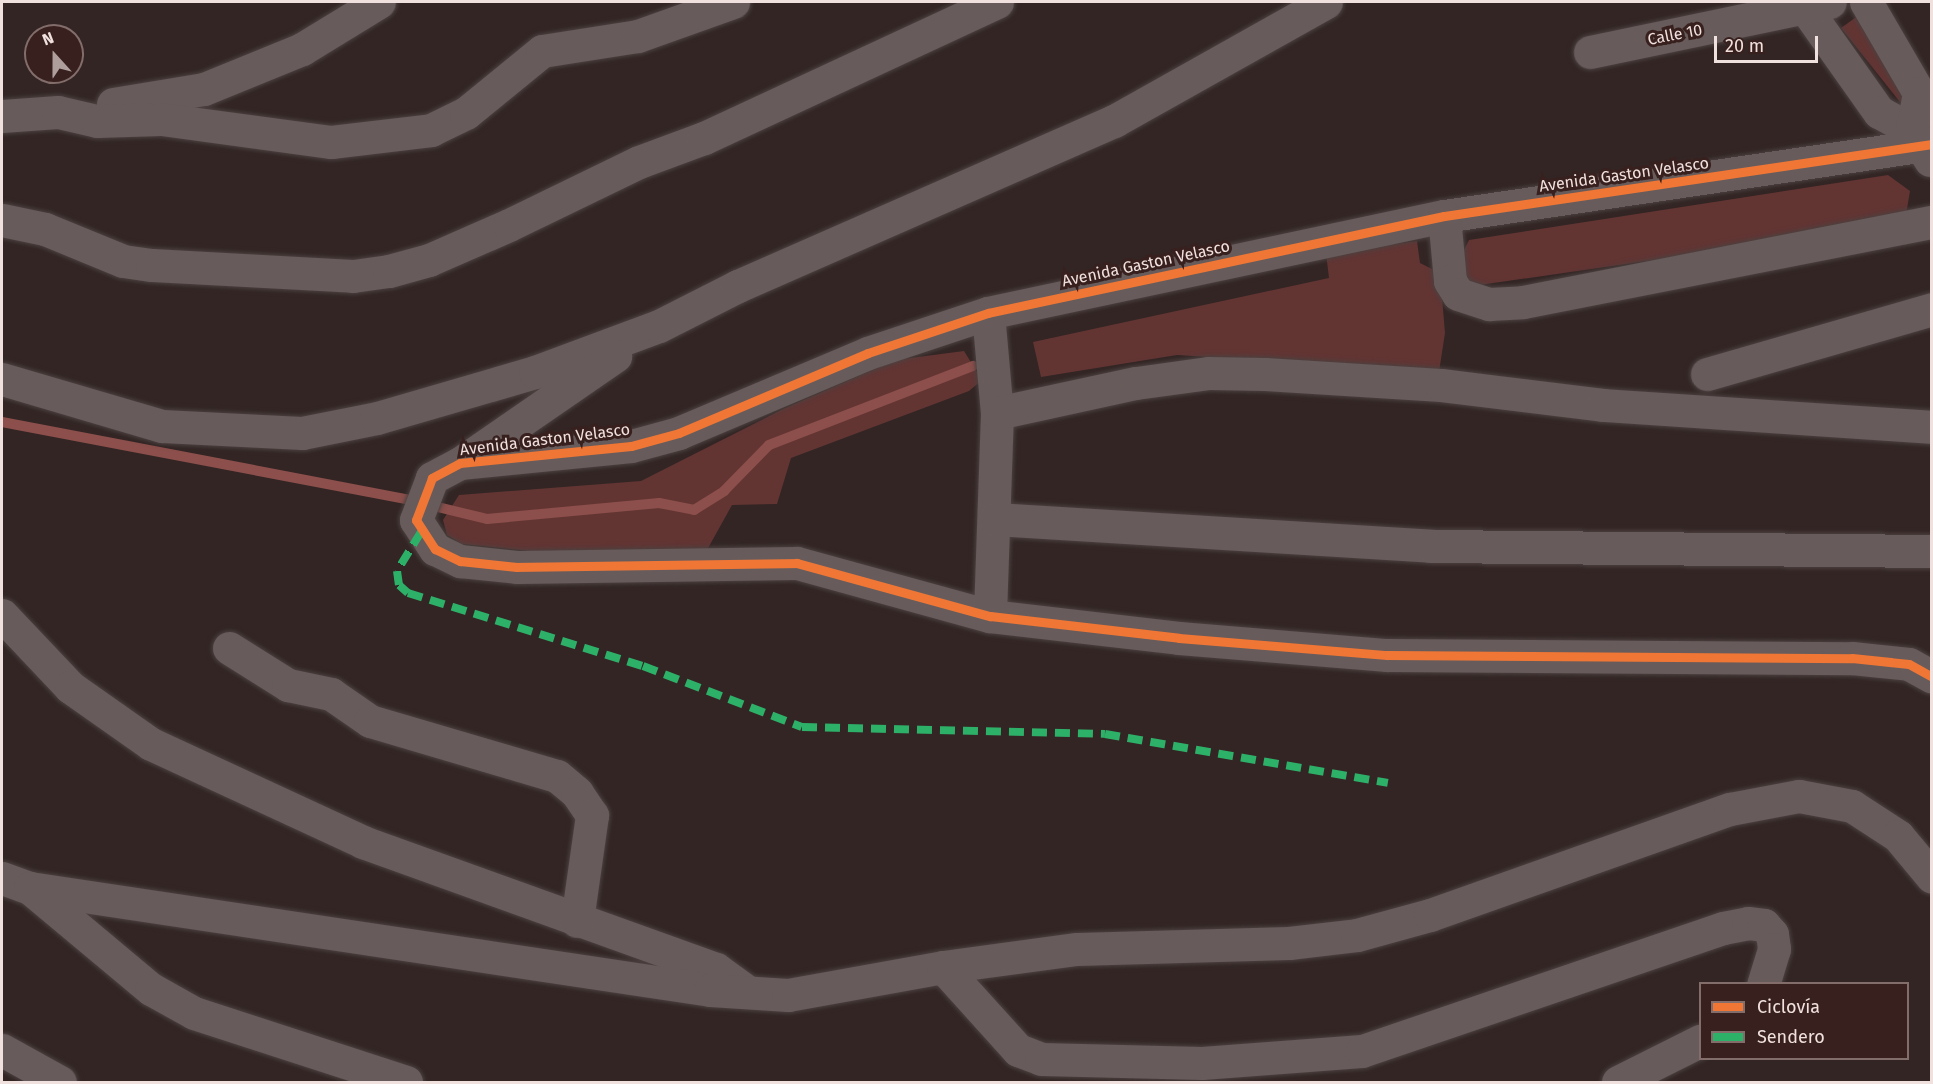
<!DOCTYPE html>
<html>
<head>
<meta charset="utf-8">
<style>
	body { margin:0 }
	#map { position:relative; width:1933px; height:1084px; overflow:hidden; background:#322524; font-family:"Fira Sans",sans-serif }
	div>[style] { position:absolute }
	.green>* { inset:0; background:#623533 }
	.stream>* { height:10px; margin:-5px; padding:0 5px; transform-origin:5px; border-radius:5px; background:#8c4f4b }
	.roads { filter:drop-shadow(0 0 2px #4c4140) drop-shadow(0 0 2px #4c4140) }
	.minor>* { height:33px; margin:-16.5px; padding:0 16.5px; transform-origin:16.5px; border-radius:16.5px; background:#675c5b }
	.quiet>* { height:8px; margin-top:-4px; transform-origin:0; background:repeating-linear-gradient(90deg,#2db169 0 15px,transparent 0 23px) }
	.cycleway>* { height:9px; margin:-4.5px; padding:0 4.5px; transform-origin:4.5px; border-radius:4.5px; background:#f07635 }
	span { translate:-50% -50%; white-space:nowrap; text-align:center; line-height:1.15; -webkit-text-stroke:6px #38201e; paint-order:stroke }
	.street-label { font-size:16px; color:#f0e0de }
	.frame { position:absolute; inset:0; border:3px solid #f0e0de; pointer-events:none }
	.legend { position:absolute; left:1699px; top:982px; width:210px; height:78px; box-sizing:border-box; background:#38201e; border:2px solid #826d6b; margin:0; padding:8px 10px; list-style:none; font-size:18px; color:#f0e0de }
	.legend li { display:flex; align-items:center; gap:12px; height:30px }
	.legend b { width:30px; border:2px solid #826d6b }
	.north { position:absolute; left:24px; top:24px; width:60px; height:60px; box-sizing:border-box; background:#38201e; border:2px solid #826d6b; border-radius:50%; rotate:339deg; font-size:16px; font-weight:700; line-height:24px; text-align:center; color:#f0e0de }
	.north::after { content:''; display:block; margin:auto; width:21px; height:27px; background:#ae9f9d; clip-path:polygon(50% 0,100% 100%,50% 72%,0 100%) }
	.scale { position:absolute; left:1714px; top:36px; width:104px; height:27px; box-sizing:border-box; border:3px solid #f0e0de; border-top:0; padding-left:8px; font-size:18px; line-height:21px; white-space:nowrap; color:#f0e0de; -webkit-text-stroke:4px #38201e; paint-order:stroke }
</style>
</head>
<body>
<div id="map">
	<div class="green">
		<div style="clip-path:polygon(1859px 15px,1908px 101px,1900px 102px,1841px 28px)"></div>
		<div style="clip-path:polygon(1888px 175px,1910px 191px,1906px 215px,1883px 227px,1473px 286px,1457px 264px,1469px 240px)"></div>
		<div style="clip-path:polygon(1417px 241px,1420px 263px,1440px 273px,1445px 333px,1439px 372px,1177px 355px,1041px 377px,1033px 342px,1329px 278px,1326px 253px)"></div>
		<div style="clip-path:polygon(964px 351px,982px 380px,969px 391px,791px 458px,777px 504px,732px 505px,697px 568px,462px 544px,447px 535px,443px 520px,459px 495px,641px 481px,783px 409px,895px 360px)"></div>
	</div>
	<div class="stream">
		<div style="left:2px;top:422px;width:414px;rotate:10.8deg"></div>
		<div style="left:409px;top:500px;width:80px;rotate:13.7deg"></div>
		<div style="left:487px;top:519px;width:173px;rotate:-5.3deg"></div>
		<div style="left:659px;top:503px;width:36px;rotate:11deg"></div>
		<div style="left:694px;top:510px;width:36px;rotate:-32deg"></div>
		<div style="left:724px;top:491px;width:64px;rotate:-45.6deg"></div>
		<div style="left:769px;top:445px;width:219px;rotate:-21.2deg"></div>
	</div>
	<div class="roads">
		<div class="minor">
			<div style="left:1801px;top:2px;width:135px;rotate:54.7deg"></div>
			<div style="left:1879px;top:112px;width:38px;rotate:29deg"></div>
			<div style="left:1912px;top:130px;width:35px;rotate:59deg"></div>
			<div style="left:1866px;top:2px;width:105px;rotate:59.8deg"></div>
			<div style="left:1919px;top:93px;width:38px;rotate:101deg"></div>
			<div style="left:1590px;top:52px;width:245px;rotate:-11.8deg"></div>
			<div style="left:113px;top:104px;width:92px;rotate:-9.4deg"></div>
			<div style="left:204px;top:89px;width:106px;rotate:-22.2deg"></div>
			<div style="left:302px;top:49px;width:90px;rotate:-31.4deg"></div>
			<div style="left:2px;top:116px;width:56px;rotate:-4.1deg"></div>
			<div style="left:58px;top:112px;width:40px;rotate:13deg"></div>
			<div style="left:97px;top:121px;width:64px;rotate:-1.8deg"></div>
			<div style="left:161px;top:119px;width:172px;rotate:7.7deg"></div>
			<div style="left:331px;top:142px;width:101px;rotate:-6.8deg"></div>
			<div style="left:431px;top:130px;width:39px;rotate:-26deg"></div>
			<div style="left:466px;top:113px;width:98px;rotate:-39.2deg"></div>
			<div style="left:542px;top:51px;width:97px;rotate:-8.9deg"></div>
			<div style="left:638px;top:36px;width:101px;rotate:-19.7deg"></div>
			<div style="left:1932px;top:144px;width:493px;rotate:171.6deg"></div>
			<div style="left:1444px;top:216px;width:466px;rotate:168deg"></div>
			<div style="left:988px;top:313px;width:126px;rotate:161.6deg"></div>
			<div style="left:868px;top:353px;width:205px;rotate:157.1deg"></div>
			<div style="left:679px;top:433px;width:50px;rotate:164.8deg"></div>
			<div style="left:631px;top:446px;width:172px;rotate:174.3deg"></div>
			<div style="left:460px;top:463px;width:32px;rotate:152deg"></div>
			<div style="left:432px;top:478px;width:45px;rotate:110.9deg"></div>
			<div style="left:416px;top:520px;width:35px;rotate:57deg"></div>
			<div style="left:435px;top:549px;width:28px;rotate:26deg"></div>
			<div style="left:460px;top:561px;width:57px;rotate:6deg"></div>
			<div style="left:517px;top:567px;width:280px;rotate:-0.8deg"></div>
			<div style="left:797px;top:563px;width:200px;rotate:15.4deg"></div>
			<div style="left:990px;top:616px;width:190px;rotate:6.6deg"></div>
			<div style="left:1179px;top:638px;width:209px;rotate:4.7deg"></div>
			<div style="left:1387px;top:655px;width:465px;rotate:0.4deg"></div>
			<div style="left:1852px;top:658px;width:57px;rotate:6deg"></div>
			<div style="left:1909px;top:664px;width:26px;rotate:29deg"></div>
			<div style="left:1444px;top:216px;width:65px;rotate:84.7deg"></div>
			<div style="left:1450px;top:281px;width:15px;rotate:58deg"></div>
			<div style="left:1458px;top:294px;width:33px;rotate:18deg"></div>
			<div style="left:1489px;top:304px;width:34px;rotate:-3deg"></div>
			<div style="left:1523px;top:302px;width:417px;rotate:-11.1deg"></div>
			<div style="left:2px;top:220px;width:44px;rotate:11.8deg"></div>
			<div style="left:45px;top:229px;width:84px;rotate:22.3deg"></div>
			<div style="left:123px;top:261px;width:29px;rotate:8deg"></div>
			<div style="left:152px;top:265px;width:201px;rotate:3.1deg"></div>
			<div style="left:353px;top:276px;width:36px;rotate:-8deg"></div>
			<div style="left:389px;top:271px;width:41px;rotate:-15.4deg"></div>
			<div style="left:429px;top:260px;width:87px;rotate:-23.6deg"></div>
			<div style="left:509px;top:225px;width:144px;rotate:-25.9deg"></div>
			<div style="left:639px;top:162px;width:69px;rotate:-20.3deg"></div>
			<div style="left:704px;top:138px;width:323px;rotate:-24.9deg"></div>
			<div style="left:988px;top:313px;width:100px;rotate:84.9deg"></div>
			<div style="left:997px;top:413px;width:203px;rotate:92deg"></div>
			<div style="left:1707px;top:374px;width:234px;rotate:-16.1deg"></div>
			<div style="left:2px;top:379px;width:167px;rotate:16.4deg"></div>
			<div style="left:162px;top:426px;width:140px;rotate:2.9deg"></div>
			<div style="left:302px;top:433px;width:76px;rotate:-11.3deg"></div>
			<div style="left:377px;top:418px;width:165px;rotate:-16.2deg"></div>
			<div style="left:535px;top:372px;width:132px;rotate:-20.4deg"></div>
			<div style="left:659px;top:326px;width:89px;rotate:-26.9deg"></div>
			<div style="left:738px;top:286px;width:411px;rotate:-23.7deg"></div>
			<div style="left:1114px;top:121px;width:243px;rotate:-29.3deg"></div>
			<div style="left:997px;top:413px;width:142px;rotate:-12.2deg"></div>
			<div style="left:1136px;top:383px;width:74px;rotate:-7.8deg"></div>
			<div style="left:1209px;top:373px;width:56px;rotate:1deg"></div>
			<div style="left:1265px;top:374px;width:176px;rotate:3.6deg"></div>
			<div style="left:1441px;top:385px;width:163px;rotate:7deg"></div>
			<div style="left:1603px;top:405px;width:330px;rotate:3.8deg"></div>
			<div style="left:463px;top:461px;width:185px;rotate:-34.6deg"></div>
			<div style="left:995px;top:519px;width:437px;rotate:3.5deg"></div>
			<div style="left:1431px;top:546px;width:501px;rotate:0.57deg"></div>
			<div style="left:2px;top:615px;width:99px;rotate:46.6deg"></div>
			<div style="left:70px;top:687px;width:99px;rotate:35.1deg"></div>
			<div style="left:151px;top:744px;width:234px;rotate:24.8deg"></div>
			<div style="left:363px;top:842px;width:375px;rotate:19.8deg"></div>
			<div style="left:716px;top:969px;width:37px;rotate:36deg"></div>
			<div style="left:229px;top:648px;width:70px;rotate:32.1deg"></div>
			<div style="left:288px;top:685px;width:44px;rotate:11.8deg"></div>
			<div style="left:331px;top:694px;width:47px;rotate:34.7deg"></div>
			<div style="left:370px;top:721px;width:195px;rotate:16.4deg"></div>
			<div style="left:557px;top:776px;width:26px;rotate:40deg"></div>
			<div style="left:577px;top:793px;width:27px;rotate:56deg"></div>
			<div style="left:592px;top:815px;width:107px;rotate:98.1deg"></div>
			<div style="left:2px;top:878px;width:30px;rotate:20deg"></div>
			<div style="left:30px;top:888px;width:688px;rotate:8.53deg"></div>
			<div style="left:710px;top:990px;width:78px;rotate:3.7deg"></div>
			<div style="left:788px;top:995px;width:158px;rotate:-10.2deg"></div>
			<div style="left:943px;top:967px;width:135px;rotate:-7.7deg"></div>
			<div style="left:1077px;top:949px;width:212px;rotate:-1.6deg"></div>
			<div style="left:1289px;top:943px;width:68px;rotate:-6.7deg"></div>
			<div style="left:1357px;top:935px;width:76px;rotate:-15.3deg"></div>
			<div style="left:1430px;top:915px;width:318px;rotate:-19.5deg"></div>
			<div style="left:1730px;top:809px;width:70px;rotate:-10.7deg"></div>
			<div style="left:1799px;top:796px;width:54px;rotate:10.7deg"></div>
			<div style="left:1852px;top:806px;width:55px;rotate:33.1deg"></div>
			<div style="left:1898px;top:836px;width:53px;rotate:50.3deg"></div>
			<div style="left:30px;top:888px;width:158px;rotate:39.9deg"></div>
			<div style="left:151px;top:989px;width:49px;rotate:29.2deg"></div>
			<div style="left:194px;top:1013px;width:223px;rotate:18deg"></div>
			<div style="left:943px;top:967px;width:112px;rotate:47.9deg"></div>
			<div style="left:1018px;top:1050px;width:25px;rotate:21deg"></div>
			<div style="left:1041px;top:1059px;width:161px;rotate:1.4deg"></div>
			<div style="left:1202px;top:1063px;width:160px;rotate:-4.3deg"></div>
			<div style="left:1362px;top:1051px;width:381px;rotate:-18.8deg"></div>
			<div style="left:1723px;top:928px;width:25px;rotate:-11deg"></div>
			<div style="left:1748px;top:923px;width:16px;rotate:7deg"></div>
			<div style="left:1764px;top:925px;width:12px;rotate:48deg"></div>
			<div style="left:1772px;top:934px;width:15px;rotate:82deg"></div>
			<div style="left:1774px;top:949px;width:37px;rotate:107deg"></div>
			<div style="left:2px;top:1050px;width:66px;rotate:28.9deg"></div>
			<div style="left:1618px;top:1082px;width:92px;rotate:-26.6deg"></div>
		</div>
	</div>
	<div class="quiet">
		<div style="left:421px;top:532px;width:46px;rotate:121.6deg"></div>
		<div style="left:397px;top:571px;width:14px;rotate:82deg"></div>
		<div style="left:399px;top:585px;width:12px;rotate:42deg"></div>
		<div style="left:408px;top:593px;width:246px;rotate:17.3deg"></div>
		<div style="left:643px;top:666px;width:170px;rotate:21deg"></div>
		<div style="left:802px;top:727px;width:303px;rotate:1.3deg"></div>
		<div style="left:1105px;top:734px;width:287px;rotate:9.8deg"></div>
	</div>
	<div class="cycleway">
		<div style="left:1932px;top:144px;width:493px;rotate:171.6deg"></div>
		<div style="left:1444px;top:216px;width:466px;rotate:168deg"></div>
		<div style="left:988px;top:313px;width:126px;rotate:161.6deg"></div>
		<div style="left:868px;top:353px;width:205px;rotate:157.1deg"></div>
		<div style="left:679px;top:433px;width:50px;rotate:164.8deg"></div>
		<div style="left:631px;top:446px;width:172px;rotate:174.3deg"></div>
		<div style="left:460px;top:463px;width:32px;rotate:152deg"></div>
		<div style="left:432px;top:478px;width:45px;rotate:110.9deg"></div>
		<div style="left:416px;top:520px;width:35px;rotate:57deg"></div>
		<div style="left:435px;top:549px;width:28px;rotate:26deg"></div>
		<div style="left:460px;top:561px;width:57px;rotate:6deg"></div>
		<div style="left:517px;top:567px;width:280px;rotate:-0.8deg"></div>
		<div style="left:797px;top:563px;width:200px;rotate:15.4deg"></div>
		<div style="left:990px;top:616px;width:190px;rotate:6.6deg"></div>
		<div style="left:1179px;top:638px;width:209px;rotate:4.7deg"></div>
		<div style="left:1387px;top:655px;width:465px;rotate:0.4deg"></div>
		<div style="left:1852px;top:658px;width:57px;rotate:6deg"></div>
		<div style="left:1909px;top:664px;width:26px;rotate:29deg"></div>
	</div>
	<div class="street-label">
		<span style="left:1675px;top:35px;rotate:-11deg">Calle 10</span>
		<span style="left:1624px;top:175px;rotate:-8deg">Avenida Gaston Velasco</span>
		<span style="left:1146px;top:264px;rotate:-12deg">Avenida Gaston Velasco</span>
		<span style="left:545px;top:440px;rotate:-7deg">Avenida Gaston Velasco</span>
	</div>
	<div class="frame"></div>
	<ul class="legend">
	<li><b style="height:8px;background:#f07635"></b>Ciclovía</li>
	<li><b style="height:8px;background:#2db169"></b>Sendero</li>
	</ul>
	<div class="north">N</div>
	<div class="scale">20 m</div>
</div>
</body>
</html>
